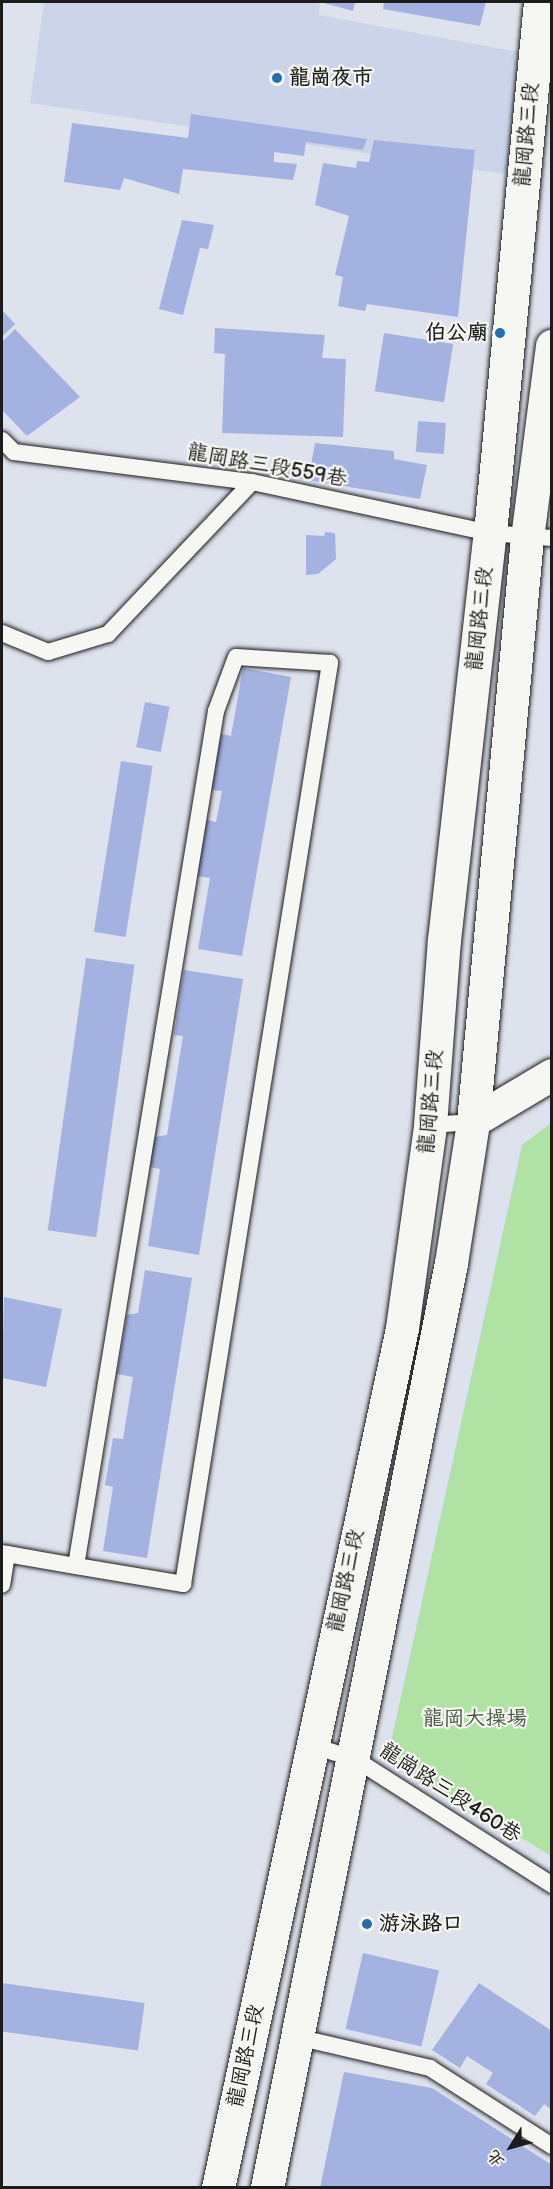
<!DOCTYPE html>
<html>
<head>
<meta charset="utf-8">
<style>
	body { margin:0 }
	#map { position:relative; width:553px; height:2189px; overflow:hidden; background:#dde2ed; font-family:"Balsamiq Sans","LXGW WenKai TC",sans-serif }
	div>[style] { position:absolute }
	.built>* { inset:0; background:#ccd4ea }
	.green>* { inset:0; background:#b0e2a3 }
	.building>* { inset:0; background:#a4b2e2; transform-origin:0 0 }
	.roads { filter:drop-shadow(0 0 2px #1c1c1c) drop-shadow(0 0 2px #1c1c1c) }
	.service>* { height:16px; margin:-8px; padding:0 8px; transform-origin:8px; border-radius:8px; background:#f6f6f2 }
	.minor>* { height:32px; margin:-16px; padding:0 16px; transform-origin:16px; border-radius:16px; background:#f6f6f2 }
	.secondary>* { height:33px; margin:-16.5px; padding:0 16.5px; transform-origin:16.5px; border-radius:16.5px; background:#f6f6f2 }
	.dots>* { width:16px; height:16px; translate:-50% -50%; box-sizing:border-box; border:3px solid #f6f6f2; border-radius:50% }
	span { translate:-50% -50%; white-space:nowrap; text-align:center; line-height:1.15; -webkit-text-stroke:4.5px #f6f6f2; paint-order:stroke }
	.poi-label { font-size:21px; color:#1c1c1c; font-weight:700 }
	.left { translate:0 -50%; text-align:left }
	.right { translate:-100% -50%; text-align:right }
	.street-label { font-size:21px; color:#1c1c1c }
	.park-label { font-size:21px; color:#485744 }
	.frame { position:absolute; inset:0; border:3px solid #1c1c1c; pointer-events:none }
	.north { position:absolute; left:481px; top:2117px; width:60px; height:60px; -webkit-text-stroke:4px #f6f6f2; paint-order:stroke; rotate:233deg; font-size:16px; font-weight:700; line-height:24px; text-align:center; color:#1c1c1c }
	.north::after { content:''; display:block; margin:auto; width:21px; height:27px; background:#1c1c1c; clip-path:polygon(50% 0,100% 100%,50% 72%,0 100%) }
</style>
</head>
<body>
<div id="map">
	<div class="built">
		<div style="clip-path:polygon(44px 2px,320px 2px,319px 15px,524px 53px,511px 175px,30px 103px)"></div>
	</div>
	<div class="green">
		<div style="clip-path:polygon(551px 1123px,551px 1856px,388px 1756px,522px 1145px)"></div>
	</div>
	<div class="building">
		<div style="clip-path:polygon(320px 2px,355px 2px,353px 11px)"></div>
		<div style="clip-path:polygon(384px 2px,486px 2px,480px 26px,383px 9px)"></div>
		<div style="clip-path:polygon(191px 114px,367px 139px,363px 150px,306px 142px,304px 156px,274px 152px,274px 162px,297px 164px,293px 180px,183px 169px,179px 194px,124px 178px,120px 190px,64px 182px,72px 123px,188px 138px)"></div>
		<div style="clip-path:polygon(374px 140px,475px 150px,458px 317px,367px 304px,365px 311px,338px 306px,343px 277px,335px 275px,349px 216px,315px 205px,323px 163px,356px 168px,357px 161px,369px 162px)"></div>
		<div style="clip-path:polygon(182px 220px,214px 225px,208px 249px,200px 248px,183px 315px,159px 309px)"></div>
		<div style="clip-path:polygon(2px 310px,15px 324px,2px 337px)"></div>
		<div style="clip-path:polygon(215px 328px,325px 335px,322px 358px,346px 359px,343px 437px,222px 433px,225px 354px,214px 353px)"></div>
		<div style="clip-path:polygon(15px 329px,80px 397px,27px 436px,2px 410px,2px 342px)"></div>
		<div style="left:384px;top:333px;width:70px;height:59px;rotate:9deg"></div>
		<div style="left:418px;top:421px;width:28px;height:31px;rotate:4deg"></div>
		<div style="clip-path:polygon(315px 443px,394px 451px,394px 459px,427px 465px,420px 499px,285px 476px,287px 460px,311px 465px)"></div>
		<div style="clip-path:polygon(325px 532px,335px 533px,336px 559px,318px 574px,306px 575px,306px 535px,324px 536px)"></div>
		<div style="clip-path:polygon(243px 668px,291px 677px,242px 956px,198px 949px,210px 878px,197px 876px,207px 820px,216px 822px,222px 791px,211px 790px,221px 734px,231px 736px)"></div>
		<div style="left:145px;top:702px;width:25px;height:46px;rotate:11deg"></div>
		<div style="left:121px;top:761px;width:32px;height:173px;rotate:9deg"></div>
		<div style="left:86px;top:958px;width:49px;height:275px;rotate:8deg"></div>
		<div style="clip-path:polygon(184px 970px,243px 979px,199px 1255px,148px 1246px,160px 1169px,149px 1167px,154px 1137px,167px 1135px,183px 1036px,174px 1035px)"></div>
		<div style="clip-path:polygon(145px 1270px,192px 1278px,147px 1558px,103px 1551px,113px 1487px,105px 1485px,113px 1438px,123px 1439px,133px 1377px,117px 1374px,127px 1315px,138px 1313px)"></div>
		<div style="clip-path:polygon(4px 1297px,62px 1309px,46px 1387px,2px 1378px)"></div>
		<div style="left:363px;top:1953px;width:78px;height:78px;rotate:13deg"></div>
		<div style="left:2px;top:1983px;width:144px;height:48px;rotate:8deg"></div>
		<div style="clip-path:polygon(479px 1983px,552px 2031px,552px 2110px,544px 2104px,535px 2116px,486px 2084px,493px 2073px,467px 2056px,460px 2068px,432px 2050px)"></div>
		<div style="clip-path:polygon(344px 2072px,432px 2088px,552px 2165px,552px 2188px,320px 2188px)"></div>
	</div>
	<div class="roads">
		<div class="service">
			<div style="left:2px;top:440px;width:17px;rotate:45deg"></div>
			<div style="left:14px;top:452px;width:240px;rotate:7.2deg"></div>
			<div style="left:252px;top:482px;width:243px;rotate:12.1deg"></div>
			<div style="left:490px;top:533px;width:62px;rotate:4.6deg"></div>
			<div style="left:2px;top:633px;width:50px;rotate:22.4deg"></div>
			<div style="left:48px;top:652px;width:63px;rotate:-16.7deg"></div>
			<div style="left:108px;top:634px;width:209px;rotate:-46.5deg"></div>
			<div style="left:430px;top:1125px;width:43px;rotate:-4deg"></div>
			<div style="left:2px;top:1553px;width:5px;rotate:11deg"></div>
			<div style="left:7px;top:1554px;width:31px;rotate:99deg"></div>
			<div style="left:7px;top:1554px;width:70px;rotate:9.9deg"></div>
			<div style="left:76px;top:1566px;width:109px;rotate:9.5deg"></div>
			<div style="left:183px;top:1584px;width:933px;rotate:-80.93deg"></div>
			<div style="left:330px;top:663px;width:94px;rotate:-176.3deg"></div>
			<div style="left:236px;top:657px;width:58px;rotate:110.3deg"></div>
			<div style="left:216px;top:711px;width:866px;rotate:99.3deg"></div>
			<div style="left:310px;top:1745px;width:47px;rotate:17.3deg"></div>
			<div style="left:355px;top:1759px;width:234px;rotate:32.6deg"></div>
			<div style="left:297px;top:2037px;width:137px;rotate:13.1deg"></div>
			<div style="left:430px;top:2068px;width:145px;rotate:32.6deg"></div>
		</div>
		<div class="minor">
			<div style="left:473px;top:1122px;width:92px;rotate:-30.7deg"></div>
		</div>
		<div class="secondary">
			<div style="left:218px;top:2188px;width:879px;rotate:-77.92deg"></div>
			<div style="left:402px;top:1328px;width:205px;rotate:-82.1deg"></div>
			<div style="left:430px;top:1125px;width:186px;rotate:-85.7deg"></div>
			<div style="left:444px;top:940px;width:410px;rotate:-83.6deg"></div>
			<div style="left:490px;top:533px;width:533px;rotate:-84.62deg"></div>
			<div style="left:267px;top:2188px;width:943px;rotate:-78.75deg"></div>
			<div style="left:451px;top:1263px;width:143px;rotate:-81.1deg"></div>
			<div style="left:473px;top:1122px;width:586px;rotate:-84.72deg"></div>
			<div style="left:527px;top:538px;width:194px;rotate:-82.6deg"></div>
		</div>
	</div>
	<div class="dots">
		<div style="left:277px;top:78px;background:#1f6fb2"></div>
		<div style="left:500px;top:333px;background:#1f6fb2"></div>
		<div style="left:367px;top:1924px;background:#1f6fb2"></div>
	</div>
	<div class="poi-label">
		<span class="left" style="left:289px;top:78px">龍崗夜市</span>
		<span class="right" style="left:488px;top:333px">伯公廟</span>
		<span class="left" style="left:379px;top:1924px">游泳路口</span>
	</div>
	<div class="street-label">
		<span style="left:527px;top:135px;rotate:-85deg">龍岡路三段</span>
		<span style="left:267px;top:466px;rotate:10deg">龍岡路三段559巷</span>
		<span style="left:480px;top:619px;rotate:-84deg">龍岡路三段</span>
		<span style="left:431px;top:1102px;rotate:-85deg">龍岡路三段</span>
		<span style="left:346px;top:1581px;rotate:-78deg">龍岡路三段</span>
		<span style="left:450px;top:1793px;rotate:33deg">龍崗路三段460巷</span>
		<span style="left:246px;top:2056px;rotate:-78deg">龍岡路三段</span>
	</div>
	<div class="park-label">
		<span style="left:475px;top:1719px">龍岡大操場</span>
	</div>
	<div class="frame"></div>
	<div class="north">北</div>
</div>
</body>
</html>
